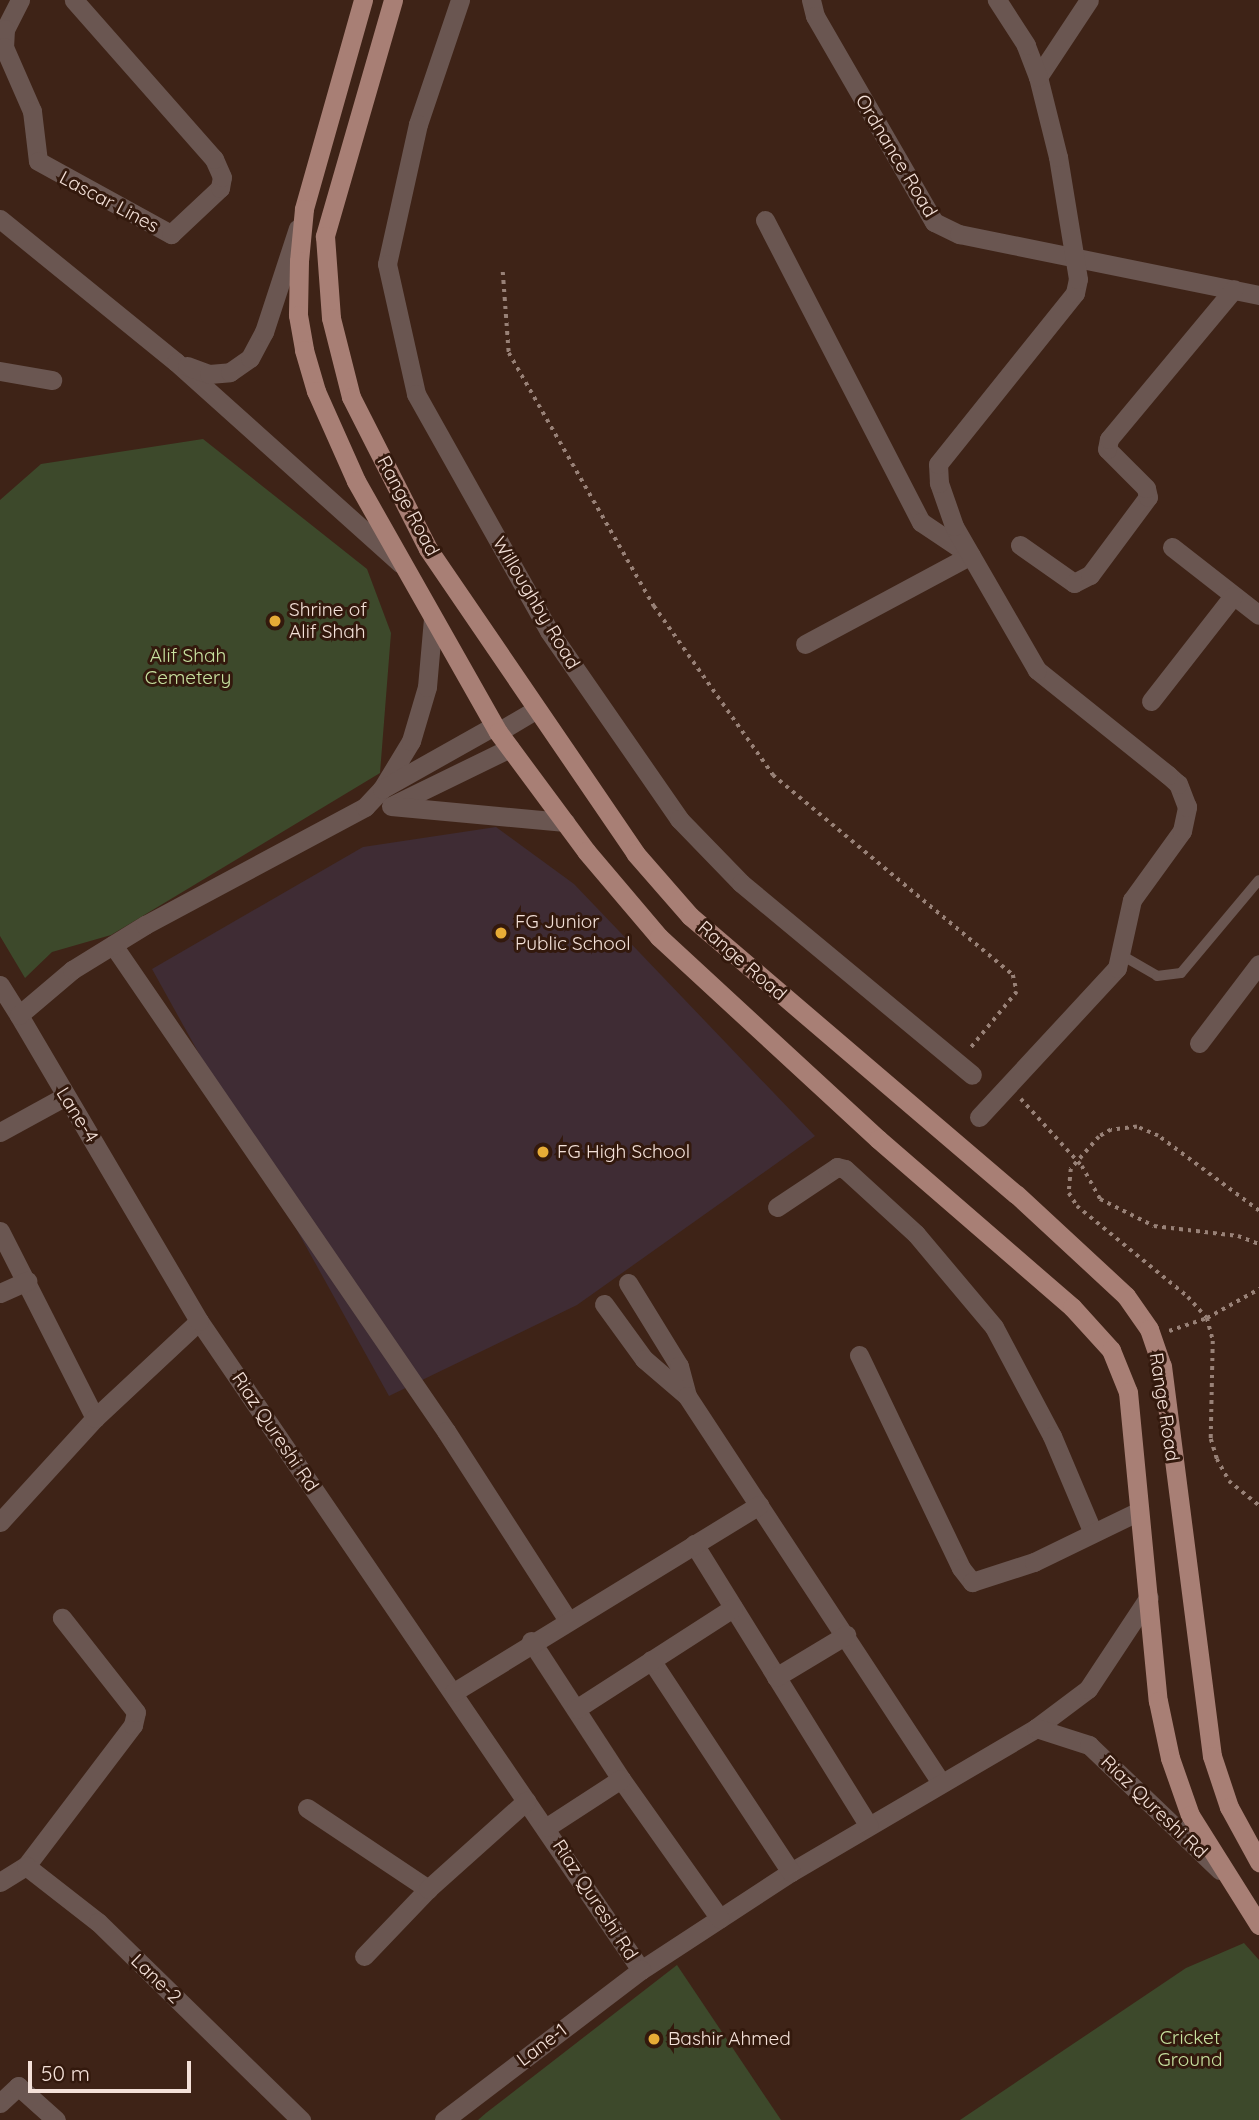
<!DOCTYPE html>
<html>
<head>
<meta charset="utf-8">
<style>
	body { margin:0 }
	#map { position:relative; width:1259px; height:2120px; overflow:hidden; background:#3e2317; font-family:Quicksand,sans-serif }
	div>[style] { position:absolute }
	.education>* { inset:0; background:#3f2c34 }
	.green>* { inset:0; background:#3d492b }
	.path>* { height:3.5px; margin-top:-1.75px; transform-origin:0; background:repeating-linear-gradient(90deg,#988177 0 3.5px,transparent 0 8.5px) }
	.service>* { height:10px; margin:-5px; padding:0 5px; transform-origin:5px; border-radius:5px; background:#6a5651 }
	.minor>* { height:19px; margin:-9.5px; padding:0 9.5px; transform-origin:9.5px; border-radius:9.5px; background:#6a5651 }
	.tertiary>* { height:19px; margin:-9.5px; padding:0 9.5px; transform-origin:9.5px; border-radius:9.5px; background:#6a5651 }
	.primary>* { height:19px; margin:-9.5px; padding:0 9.5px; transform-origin:9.5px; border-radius:9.5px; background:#a87f75 }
	.dots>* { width:19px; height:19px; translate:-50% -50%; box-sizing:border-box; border:4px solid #33190d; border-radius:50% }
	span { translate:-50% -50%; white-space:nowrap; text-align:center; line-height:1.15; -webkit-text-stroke:6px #33190d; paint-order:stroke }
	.street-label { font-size:19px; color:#f4e1d9 }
	.poi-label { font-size:19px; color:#f4e1d9 }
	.left { translate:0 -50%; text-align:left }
	.park-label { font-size:19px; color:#c8e3a0 }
	.scale { position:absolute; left:28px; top:2061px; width:163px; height:32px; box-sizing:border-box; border:4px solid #f4e1d9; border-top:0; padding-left:9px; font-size:21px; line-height:24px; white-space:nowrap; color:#f4e1d9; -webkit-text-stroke:5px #33190d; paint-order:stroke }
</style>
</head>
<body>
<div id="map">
	<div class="education">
		<div style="clip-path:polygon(496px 827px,574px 884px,815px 1136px,577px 1305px,389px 1396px,152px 969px,363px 847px)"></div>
	</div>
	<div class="green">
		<div style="clip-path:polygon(203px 439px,367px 569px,391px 633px,380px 773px,111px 935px,52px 952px,25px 978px,0 936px,0 500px,41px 464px)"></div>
		<div style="clip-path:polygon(1244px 1943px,1259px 1960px,1259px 2120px,960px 2120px,1186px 1968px)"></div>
		<div style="clip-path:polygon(677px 1965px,781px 2120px,478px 2120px,486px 2113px)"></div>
	</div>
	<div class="path">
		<div style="left:503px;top:272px;width:81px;rotate:85.8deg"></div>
		<div style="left:509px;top:353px;width:292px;rotate:60.2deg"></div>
		<div style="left:654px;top:606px;width:207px;rotate:54.8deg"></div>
		<div style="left:773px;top:775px;width:312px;rotate:39.8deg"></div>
		<div style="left:1013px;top:975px;width:17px;rotate:77deg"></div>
		<div style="left:1017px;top:992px;width:74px;rotate:129.5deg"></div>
		<div style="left:1021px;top:1099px;width:91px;rotate:47.7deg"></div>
		<div style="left:1082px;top:1166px;width:38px;rotate:61deg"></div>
		<div style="left:1100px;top:1199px;width:60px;rotate:26.6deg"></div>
		<div style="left:1154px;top:1226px;width:85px;rotate:6.8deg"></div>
		<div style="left:1238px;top:1236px;width:22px;rotate:21deg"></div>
		<div style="left:1259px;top:1211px;width:126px;rotate:-143.4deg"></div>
		<div style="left:1158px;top:1136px;width:23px;rotate:-157deg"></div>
		<div style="left:1137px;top:1127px;width:26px;rotate:173deg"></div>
		<div style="left:1111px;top:1130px;width:14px;rotate:150deg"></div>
		<div style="left:1099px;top:1137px;width:43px;rotate:131.2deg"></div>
		<div style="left:1071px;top:1169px;width:24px;rotate:95deg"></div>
		<div style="left:1069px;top:1193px;width:15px;rotate:58deg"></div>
		<div style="left:1077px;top:1206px;width:144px;rotate:39.3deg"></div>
		<div style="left:1188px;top:1297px;width:28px;rotate:48deg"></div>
		<div style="left:1207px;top:1318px;width:24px;rotate:75deg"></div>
		<div style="left:1213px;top:1341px;width:98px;rotate:91.2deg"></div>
		<div style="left:1211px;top:1439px;width:21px;rotate:73deg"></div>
		<div style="left:1217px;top:1459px;width:25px;rotate:61deg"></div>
		<div style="left:1229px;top:1481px;width:38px;rotate:39deg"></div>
		<div style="left:1169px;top:1331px;width:40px;rotate:-18.9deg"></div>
		<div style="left:1207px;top:1318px;width:60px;rotate:-29.1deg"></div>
	</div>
	<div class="service">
		<div style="left:1123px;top:956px;width:39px;rotate:30deg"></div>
		<div style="left:1157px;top:976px;width:24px;rotate:-7deg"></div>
		<div style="left:1181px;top:973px;width:121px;rotate:-50deg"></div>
	</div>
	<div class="minor">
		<div style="left:20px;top:0;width:33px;rotate:117deg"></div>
		<div style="left:5px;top:29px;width:18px;rotate:93deg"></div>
		<div style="left:4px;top:47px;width:70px;rotate:66.4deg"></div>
		<div style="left:32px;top:111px;width:50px;rotate:83.2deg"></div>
		<div style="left:38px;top:161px;width:152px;rotate:28.8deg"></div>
		<div style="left:171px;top:234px;width:67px;rotate:-43.2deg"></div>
		<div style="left:220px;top:188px;width:11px;rotate:-80deg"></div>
		<div style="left:222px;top:177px;width:20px;rotate:-114deg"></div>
		<div style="left:214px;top:159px;width:212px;rotate:-131.4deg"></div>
		<div style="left:460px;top:0;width:131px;rotate:108.7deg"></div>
		<div style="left:418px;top:124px;width:143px;rotate:102.5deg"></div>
		<div style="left:387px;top:264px;width:133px;rotate:77.4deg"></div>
		<div style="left:416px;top:394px;width:272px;rotate:60.7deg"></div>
		<div style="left:549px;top:631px;width:229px;rotate:55.3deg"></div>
		<div style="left:679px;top:819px;width:89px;rotate:45.9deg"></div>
		<div style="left:741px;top:883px;width:300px;rotate:39.7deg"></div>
		<div style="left:811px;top:0;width:16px;rotate:76deg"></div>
		<div style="left:815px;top:16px;width:238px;rotate:60deg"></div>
		<div style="left:934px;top:222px;width:28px;rotate:26deg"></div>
		<div style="left:959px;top:234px;width:306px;rotate:11.5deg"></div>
		<div style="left:1038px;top:77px;width:92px;rotate:-56.5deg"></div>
		<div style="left:765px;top:220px;width:340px;rotate:62.7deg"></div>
		<div style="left:921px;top:522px;width:59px;rotate:34deg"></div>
		<div style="left:0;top:371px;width:53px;rotate:9.8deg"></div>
		<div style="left:1020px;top:545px;width:66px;rotate:35.1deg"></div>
		<div style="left:1074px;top:583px;width:18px;rotate:-27deg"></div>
		<div style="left:1090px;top:575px;width:97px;rotate:-53.4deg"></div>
		<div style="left:1148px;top:497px;width:9px;rotate:-103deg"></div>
		<div style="left:1146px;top:488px;width:55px;rotate:-135deg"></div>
		<div style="left:1107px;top:449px;width:10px;rotate:-79deg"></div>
		<div style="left:1109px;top:439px;width:195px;rotate:-50.2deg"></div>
		<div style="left:1172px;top:547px;width:110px;rotate:38deg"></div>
		<div style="left:805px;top:644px;width:188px;rotate:-28.2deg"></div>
		<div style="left:1151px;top:701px;width:133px;rotate:-52deg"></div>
		<div style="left:498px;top:732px;width:43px;rotate:-30.7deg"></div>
		<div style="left:382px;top:789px;width:56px;rotate:-58.9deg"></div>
		<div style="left:411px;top:741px;width:56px;rotate:-73.5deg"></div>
		<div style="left:427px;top:687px;width:68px;rotate:-85deg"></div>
		<div style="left:393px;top:805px;width:130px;rotate:-26deg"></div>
		<div style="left:391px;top:806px;width:175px;rotate:5.3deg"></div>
		<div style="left:113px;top:945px;width:589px;rotate:55.58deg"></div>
		<div style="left:446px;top:1431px;width:224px;rotate:57.2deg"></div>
		<div style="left:0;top:985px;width:36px;rotate:58deg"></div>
		<div style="left:1199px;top:1043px;width:99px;rotate:-52.8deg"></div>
		<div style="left:979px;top:1117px;width:203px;rotate:-47.2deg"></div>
		<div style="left:1117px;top:968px;width:70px;rotate:-77.6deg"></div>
		<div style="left:1132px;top:900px;width:85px;rotate:-54.1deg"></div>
		<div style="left:1182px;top:831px;width:25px;rotate:-78deg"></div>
		<div style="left:1187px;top:807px;width:25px;rotate:-111deg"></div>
		<div style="left:1178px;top:784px;width:13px;rotate:-138deg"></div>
		<div style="left:1168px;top:775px;width:168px;rotate:-141.3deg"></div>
		<div style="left:1037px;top:670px;width:166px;rotate:-120deg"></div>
		<div style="left:954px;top:526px;width:46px;rotate:-109.2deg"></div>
		<div style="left:939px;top:483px;width:19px;rotate:-93deg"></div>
		<div style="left:938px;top:464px;width:219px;rotate:-51.3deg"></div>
		<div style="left:1075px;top:293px;width:14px;rotate:-78deg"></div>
		<div style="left:1078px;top:279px;width:124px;rotate:-99.3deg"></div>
		<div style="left:1058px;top:157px;width:82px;rotate:-104deg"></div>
		<div style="left:1038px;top:77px;width:34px;rotate:-111deg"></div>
		<div style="left:1026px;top:45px;width:54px;rotate:-122.8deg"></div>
		<div style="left:0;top:1132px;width:73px;rotate:-28.7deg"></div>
		<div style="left:777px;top:1207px;width:72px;rotate:-33.7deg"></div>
		<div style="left:837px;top:1167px;width:8px;rotate:14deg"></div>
		<div style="left:845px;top:1169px;width:96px;rotate:42.5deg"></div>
		<div style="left:916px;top:1234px;width:121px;rotate:50deg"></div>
		<div style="left:994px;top:1327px;width:123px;rotate:62deg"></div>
		<div style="left:1052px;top:1436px;width:105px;rotate:67.1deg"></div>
		<div style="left:0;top:1231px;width:210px;rotate:63.1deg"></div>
		<div style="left:628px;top:1283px;width:97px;rotate:58.4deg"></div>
		<div style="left:679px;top:1366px;width:31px;rotate:75deg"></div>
		<div style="left:0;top:1293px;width:30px;rotate:-24deg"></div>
		<div style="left:604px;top:1304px;width:68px;rotate:54deg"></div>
		<div style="left:644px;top:1359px;width:57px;rotate:40.7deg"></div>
		<div style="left:687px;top:1396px;width:463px;rotate:56.7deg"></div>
		<div style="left:199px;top:1321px;width:785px;rotate:55.74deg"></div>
		<div style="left:641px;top:1970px;width:179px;rotate:-33.2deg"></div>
		<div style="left:791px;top:1872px;width:284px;rotate:-30.4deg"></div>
		<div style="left:1036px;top:1728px;width:65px;rotate:-36.9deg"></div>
		<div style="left:1088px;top:1689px;width:110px;rotate:-56.5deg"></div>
		<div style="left:859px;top:1355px;width:236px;rotate:64.4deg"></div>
		<div style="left:961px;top:1568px;width:18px;rotate:52deg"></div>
		<div style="left:972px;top:1582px;width:65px;rotate:-17.9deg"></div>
		<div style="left:1034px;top:1562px;width:114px;rotate:-25.9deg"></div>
		<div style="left:0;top:1522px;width:141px;rotate:-47.6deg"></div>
		<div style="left:95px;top:1418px;width:142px;rotate:-43deg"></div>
		<div style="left:199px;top:1321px;width:355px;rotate:-120.5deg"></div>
		<div style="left:19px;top:1015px;width:70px;rotate:-40.3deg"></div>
		<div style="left:72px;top:970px;width:86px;rotate:-31.7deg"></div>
		<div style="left:145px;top:925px;width:250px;rotate:-28.2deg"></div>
		<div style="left:365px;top:807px;width:25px;rotate:-47deg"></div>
		<div style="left:382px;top:789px;width:129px;rotate:-29.4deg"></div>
		<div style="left:694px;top:1544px;width:331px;rotate:58.2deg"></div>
		<div style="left:531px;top:1641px;width:165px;rotate:56.9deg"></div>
		<div style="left:621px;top:1779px;width:171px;rotate:54.7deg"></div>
		<div style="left:651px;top:1660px;width:254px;rotate:56.6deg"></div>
		<div style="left:776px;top:1677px;width:82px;rotate:-31deg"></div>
		<div style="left:454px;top:1692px;width:358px;rotate:-31.5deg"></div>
		<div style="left:576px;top:1709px;width:187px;rotate:-32.8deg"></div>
		<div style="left:1036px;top:1728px;width:56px;rotate:17.8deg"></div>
		<div style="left:1089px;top:1745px;width:181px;rotate:43.7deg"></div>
		<div style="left:307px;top:1808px;width:146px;rotate:33.8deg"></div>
		<div style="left:547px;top:1827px;width:88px;rotate:-33deg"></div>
		<div style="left:26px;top:1866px;width:177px;rotate:-52.8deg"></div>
		<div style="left:133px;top:1725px;width:13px;rotate:-77deg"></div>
		<div style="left:136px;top:1712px;width:120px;rotate:-128.2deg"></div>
		<div style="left:0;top:1882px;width:31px;rotate:-32deg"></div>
		<div style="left:26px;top:1866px;width:91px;rotate:37.9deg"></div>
		<div style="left:98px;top:1922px;width:284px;rotate:44.3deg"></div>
		<div style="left:364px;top:1956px;width:93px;rotate:-46.3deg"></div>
		<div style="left:428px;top:1889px;width:132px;rotate:-41.9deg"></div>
		<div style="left:0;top:2103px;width:25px;rotate:-43deg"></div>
		<div style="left:18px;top:2086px;width:51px;rotate:41.8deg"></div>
		<div style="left:444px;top:2120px;width:248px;rotate:-37.3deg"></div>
	</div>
	<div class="tertiary">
		<div style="left:0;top:219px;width:227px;rotate:39.1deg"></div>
		<div style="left:176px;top:362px;width:302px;rotate:41.9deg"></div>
		<div style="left:187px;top:366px;width:23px;rotate:20deg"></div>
		<div style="left:209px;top:374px;width:21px;rotate:-5deg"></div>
		<div style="left:230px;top:372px;width:24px;rotate:-35deg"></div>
		<div style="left:250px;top:358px;width:30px;rotate:-62deg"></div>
		<div style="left:264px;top:332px;width:109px;rotate:-71.9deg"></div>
	</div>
	<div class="primary">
		<div style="left:363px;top:0;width:217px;rotate:105.8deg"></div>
		<div style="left:304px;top:209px;width:52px;rotate:95.5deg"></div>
		<div style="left:299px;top:261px;width:54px;rotate:91.1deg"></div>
		<div style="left:298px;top:315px;width:36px;rotate:80deg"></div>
		<div style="left:304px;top:350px;width:43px;rotate:73.7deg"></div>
		<div style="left:316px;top:391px;width:98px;rotate:66deg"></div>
		<div style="left:356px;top:481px;width:288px;rotate:60.5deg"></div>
		<div style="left:498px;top:732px;width:148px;rotate:53.5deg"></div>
		<div style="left:586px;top:851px;width:113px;rotate:49.7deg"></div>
		<div style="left:659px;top:937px;width:298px;rotate:42.7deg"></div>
		<div style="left:878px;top:1139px;width:257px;rotate:40.9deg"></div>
		<div style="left:1072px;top:1307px;width:58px;rotate:47.8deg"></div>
		<div style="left:1111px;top:1350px;width:45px;rotate:68deg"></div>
		<div style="left:1128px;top:1392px;width:310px;rotate:84.5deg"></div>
		<div style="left:1158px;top:1701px;width:58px;rotate:78.1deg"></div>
		<div style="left:1170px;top:1758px;width:60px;rotate:70.7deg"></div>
		<div style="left:1190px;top:1815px;width:130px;rotate:57.9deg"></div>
		<div style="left:393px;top:0;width:246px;rotate:106.1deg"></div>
		<div style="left:325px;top:236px;width:82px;rotate:85.8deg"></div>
		<div style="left:331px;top:318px;width:81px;rotate:75.8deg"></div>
		<div style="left:351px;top:397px;width:170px;rotate:63.1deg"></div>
		<div style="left:428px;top:549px;width:368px;rotate:55.7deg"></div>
		<div style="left:635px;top:853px;width:84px;rotate:48.9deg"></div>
		<div style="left:690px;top:916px;width:428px;rotate:40.5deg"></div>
		<div style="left:1016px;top:1194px;width:150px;rotate:42.8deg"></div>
		<div style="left:1126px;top:1296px;width:40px;rotate:55.1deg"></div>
		<div style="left:1149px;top:1329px;width:39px;rotate:71deg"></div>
		<div style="left:1162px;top:1366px;width:393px;rotate:82.7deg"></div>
		<div style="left:1212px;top:1756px;width:54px;rotate:71.6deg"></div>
		<div style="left:1229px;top:1807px;width:63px;rotate:61.4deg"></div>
	</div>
	<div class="dots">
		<div style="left:275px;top:621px;background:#e7ac36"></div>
		<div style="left:501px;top:933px;background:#e7ac36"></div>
		<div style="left:543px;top:1152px;background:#e7ac36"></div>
		<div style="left:654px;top:2039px;background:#e7ac36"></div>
	</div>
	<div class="street-label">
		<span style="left:896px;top:156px;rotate:59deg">Ordnance Road</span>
		<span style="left:109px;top:202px;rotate:28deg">Lascar Lines</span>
		<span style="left:408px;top:506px;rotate:62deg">Range Road</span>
		<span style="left:536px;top:603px;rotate:59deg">Willoughby Road</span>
		<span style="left:742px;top:961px;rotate:41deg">Range Road</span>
		<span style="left:77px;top:1115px;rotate:58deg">Lane-4</span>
		<span style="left:1164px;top:1407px;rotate:81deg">Range Road</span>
		<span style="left:275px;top:1432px;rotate:56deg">Riaz Qureshi Rd</span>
		<span style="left:1154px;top:1807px;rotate:44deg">Riaz Qureshi Rd</span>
		<span style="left:595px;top:1900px;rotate:57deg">Riaz Qureshi Rd</span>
		<span style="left:156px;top:1979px;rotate:44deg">Lane-2</span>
		<span style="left:542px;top:2045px;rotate:-37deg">Lane-1</span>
	</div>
	<div class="poi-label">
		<span class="left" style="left:289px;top:621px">Shrine of<br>Alif Shah</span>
		<span class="left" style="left:515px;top:933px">FG Junior<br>Public School</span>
		<span class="left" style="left:557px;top:1152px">FG High School</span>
		<span class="left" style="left:668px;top:2039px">Bashir Ahmed</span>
	</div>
	<div class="park-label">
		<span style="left:188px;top:667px">Alif Shah<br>Cemetery</span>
		<span style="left:1190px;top:2049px">Cricket<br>Ground</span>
	</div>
	<div class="scale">50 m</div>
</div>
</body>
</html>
